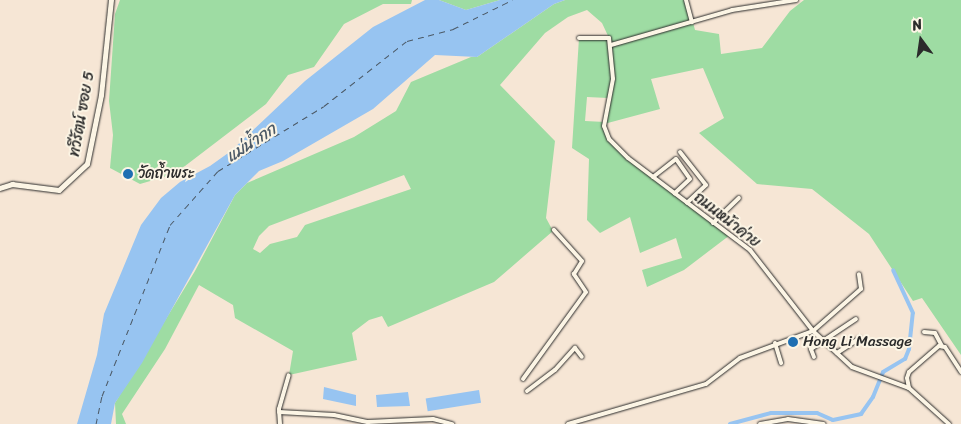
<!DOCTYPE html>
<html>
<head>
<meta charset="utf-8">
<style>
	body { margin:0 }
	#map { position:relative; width:961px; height:424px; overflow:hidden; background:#f6e6d5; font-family:Sriracha,"Playpen Sans Thai",sans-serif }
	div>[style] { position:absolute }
	.green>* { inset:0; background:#9edca3 }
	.water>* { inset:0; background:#97c4f1; transform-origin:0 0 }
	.canal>* { height:4px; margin:-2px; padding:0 2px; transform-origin:2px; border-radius:2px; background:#97c4f1 }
	.ferry>* { height:1px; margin-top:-0.5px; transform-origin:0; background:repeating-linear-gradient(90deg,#4b5966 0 6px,transparent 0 11px) }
	.roads { filter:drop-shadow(0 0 1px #2b2b2b) drop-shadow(0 0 1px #2b2b2b) }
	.minor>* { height:4px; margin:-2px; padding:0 2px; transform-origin:2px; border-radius:2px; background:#fcf5e5 }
	.tertiary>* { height:4.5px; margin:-2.25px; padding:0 2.25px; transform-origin:2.25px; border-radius:2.25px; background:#fcf5e5 }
	.dots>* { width:14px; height:14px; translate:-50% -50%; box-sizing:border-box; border:2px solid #fcf5e5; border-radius:50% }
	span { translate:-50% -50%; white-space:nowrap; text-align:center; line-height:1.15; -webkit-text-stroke:4px #fcf5e5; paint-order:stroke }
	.street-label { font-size:15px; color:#2b2b2b }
	.poi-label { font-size:15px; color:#2b2b2b }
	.left { translate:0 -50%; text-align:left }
	.water-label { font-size:16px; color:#4b5966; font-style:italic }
	.north { position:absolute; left:896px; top:15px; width:50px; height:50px; -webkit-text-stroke:4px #fcf5e5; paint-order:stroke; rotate:346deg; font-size:14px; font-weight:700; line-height:20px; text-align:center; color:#2b2b2b }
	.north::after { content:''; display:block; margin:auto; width:18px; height:22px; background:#2b2b2b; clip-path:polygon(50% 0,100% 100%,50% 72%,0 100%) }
</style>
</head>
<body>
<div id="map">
	<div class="green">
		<div style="clip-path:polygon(120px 0,412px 0,411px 4px,383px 4px,344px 24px,314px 67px,288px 75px,266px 104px,185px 166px,164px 177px,140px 184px,110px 168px,113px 135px,109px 101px,115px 14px)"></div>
		<div style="clip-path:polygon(439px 0,500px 0,466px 10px)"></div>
		<div style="clip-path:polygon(evenodd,565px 0,687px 0,695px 30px,719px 34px,721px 54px,762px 48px,790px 11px,804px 0,961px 0,961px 355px,922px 298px,913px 301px,869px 234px,812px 189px,757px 184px,699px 133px,724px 118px,703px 68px,651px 79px,660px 109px,604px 124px,609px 139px,617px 147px,730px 235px,684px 270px,647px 287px,642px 270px,682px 258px,676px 238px,640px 253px,630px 217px,600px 233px,587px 220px,589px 159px,572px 148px,579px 38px,609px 38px,602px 23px,587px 10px,568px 17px,545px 33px,500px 85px,555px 141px,546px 218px,553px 231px,494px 282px,388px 327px,382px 316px,369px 320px,352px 333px,357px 360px,289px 375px,293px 351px,235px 318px,233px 305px,199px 285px,165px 349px,122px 414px,126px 424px,116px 424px,115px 403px,195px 271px,235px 195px,247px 183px,354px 137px,396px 111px,411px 82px,471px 57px,477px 57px,554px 4px,565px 0,587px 97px,608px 98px,605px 122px,585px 121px,587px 97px,565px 0,404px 175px,411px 189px,305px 225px,297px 237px,270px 244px,260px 253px,253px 249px,259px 236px,269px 226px,404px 175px)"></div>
	</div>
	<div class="water">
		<div style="clip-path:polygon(425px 0,439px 0,466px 10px,500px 0,565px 0,554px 4px,477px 57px,435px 55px,373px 109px,283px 161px,259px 171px,235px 195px,142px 363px,115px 403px,111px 424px,77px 424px,97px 355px,104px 314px,141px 225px,161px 198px,180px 182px,210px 166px,231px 151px,305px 81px,373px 27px)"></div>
		<div style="clip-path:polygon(324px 387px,356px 395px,356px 406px,323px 399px)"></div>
		<div style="left:479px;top:390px;width:13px;height:54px;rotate:81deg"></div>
		<div style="clip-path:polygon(408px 392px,410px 406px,377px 407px,376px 395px)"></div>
	</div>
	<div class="canal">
		<div style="left:730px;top:424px;width:42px;rotate:-15deg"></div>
		<div style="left:771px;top:413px;width:46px"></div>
		<div style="left:817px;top:413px;width:17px;rotate:24deg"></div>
		<div style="left:833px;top:420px;width:29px;rotate:-12deg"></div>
		<div style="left:861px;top:414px;width:21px;rotate:-55deg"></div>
		<div style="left:873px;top:397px;width:27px;rotate:-68deg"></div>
		<div style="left:883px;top:372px;width:26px;rotate:-31deg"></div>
		<div style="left:905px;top:359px;width:11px;rotate:-68deg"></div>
		<div style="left:909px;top:349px;width:36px;rotate:-84deg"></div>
		<div style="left:913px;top:313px;width:47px;rotate:-114.9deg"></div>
	</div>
	<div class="ferry">
		<div style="left:96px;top:424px;width:29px;rotate:-78deg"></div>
		<div style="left:102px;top:396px;width:184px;rotate:-68.3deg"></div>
		<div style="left:170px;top:225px;width:72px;rotate:-48.4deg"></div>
		<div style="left:218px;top:171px;width:124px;rotate:-31.5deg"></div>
		<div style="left:324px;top:106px;width:105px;rotate:-38.1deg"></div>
		<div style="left:407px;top:41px;width:48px;rotate:-14.6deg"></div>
		<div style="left:453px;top:29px;width:66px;rotate:-26.2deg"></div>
	</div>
	<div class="roads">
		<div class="minor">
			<div style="left:686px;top:0;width:23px;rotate:75deg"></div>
			<div style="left:579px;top:38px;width:30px"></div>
			<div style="left:609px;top:38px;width:41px;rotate:84.4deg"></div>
			<div style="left:613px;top:79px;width:48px;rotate:100.8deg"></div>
			<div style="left:604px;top:126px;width:14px;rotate:69deg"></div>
			<div style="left:609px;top:139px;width:27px;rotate:45deg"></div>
			<div style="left:628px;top:158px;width:153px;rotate:37deg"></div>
			<div style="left:750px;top:250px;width:103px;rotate:52.1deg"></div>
			<div style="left:813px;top:331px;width:53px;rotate:42.7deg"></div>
			<div style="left:852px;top:367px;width:61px;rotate:20.2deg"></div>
			<div style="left:909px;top:388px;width:54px;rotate:42deg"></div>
			<div style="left:611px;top:45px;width:126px;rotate:-16.1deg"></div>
			<div style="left:732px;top:10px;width:65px;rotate:-8.9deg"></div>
			<div style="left:680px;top:152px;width:42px;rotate:51.8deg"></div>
			<div style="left:706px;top:185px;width:26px;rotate:137deg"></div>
			<div style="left:653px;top:177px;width:29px;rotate:-38deg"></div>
			<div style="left:676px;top:159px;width:24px;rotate:55deg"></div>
			<div style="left:690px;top:179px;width:21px;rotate:137deg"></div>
			<div style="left:713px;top:223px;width:36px;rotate:-44deg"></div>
			<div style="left:924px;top:332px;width:11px;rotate:5deg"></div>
			<div style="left:935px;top:333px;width:15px;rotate:62deg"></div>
			<div style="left:775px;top:343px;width:21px;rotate:73deg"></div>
			<div style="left:837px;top:353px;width:27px;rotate:-33deg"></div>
			<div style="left:814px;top:357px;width:9px;rotate:-111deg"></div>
			<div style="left:811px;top:349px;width:54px;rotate:-33.7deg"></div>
			<div style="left:523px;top:379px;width:107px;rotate:-54.1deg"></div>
			<div style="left:586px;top:292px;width:22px;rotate:-124deg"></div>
			<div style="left:574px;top:274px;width:15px;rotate:-58deg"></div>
			<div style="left:582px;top:261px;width:42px;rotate:-132.1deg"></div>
			<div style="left:909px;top:388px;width:10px;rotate:-101deg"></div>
			<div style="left:907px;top:378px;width:6px;rotate:-72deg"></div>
			<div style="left:909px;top:372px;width:40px;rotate:-41deg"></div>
			<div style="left:939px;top:346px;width:6px;rotate:9deg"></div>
			<div style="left:945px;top:347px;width:30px;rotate:57deg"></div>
			<div style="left:527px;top:391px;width:35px;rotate:-37deg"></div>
			<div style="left:555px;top:370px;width:30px;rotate:-48deg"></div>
			<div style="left:575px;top:348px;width:11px;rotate:52deg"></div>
			<div style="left:279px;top:412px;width:55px;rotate:3.1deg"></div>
			<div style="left:334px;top:415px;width:35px;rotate:12deg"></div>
			<div style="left:368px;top:422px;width:65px;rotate:-2.6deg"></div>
			<div style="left:433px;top:419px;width:20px;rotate:15deg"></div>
			<div style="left:280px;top:424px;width:15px;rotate:-94deg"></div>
			<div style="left:279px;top:409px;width:35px;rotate:-74deg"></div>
			<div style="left:568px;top:424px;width:144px;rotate:-16.2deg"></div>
			<div style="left:706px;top:384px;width:43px;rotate:-37.4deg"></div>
			<div style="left:740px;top:358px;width:78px;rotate:-20.3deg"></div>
			<div style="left:813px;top:331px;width:64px;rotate:-41.2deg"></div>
			<div style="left:861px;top:289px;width:15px;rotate:-98deg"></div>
			<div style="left:760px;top:424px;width:28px;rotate:-10deg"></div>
			<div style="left:788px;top:419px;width:36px;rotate:8deg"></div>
		</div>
		<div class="tertiary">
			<div style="left:0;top:188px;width:13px;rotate:-18deg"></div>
			<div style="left:12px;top:184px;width:47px;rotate:7.3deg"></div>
			<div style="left:59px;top:190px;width:38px;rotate:-43deg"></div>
			<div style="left:87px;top:164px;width:70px;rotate:-78.5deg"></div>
			<div style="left:101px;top:95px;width:96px;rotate:-84deg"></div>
		</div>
	</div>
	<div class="dots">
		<div style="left:128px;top:174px;background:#1f6fb2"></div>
		<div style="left:793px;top:342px;background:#1f6fb2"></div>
	</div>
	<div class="street-label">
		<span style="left:82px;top:114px;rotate:-80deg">ทวีรัตน์ ซอย 5</span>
		<span style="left:727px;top:220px;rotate:38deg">ถนนหน้าค่าย</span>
	</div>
	<div class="poi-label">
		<span class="left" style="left:138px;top:174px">วัดถ้ำพระ</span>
		<span class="left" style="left:803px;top:342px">Hong Li Massage</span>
	</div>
	<div class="water-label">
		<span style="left:251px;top:143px;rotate:-33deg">แม่น้ำกก</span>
	</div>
	<div class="north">N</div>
</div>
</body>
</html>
